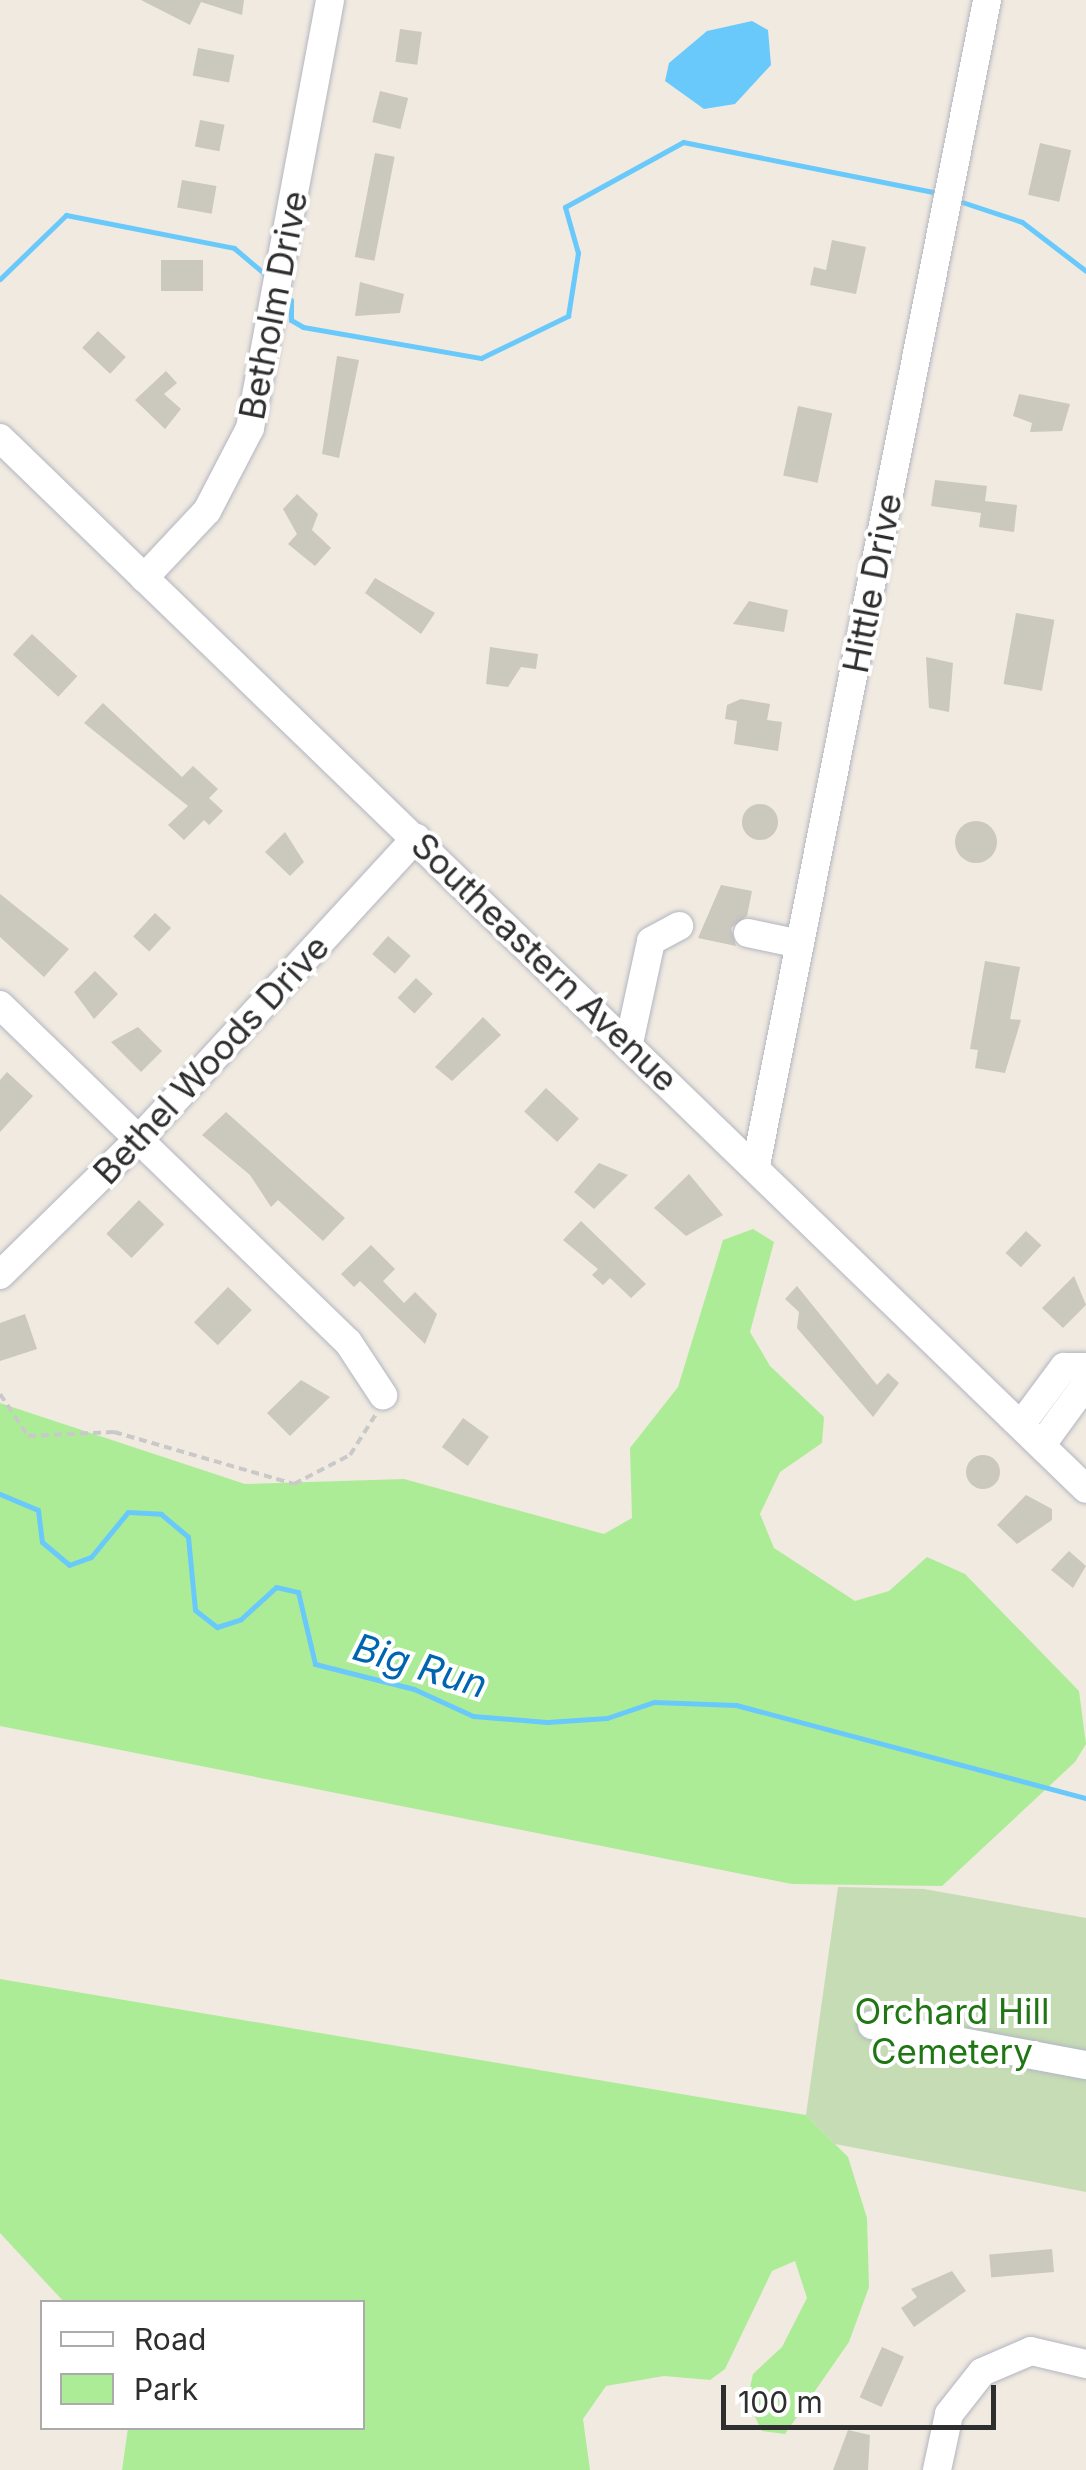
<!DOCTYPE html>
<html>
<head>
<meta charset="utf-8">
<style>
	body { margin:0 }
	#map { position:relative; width:1086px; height:2470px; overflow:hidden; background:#f0eae0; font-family:Inter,sans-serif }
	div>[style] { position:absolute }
	.green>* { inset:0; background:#adec97 }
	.cemetery>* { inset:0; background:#c5dcb5 }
	.water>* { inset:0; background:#6ac9fb }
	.stream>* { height:5px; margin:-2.5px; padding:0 2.5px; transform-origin:2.5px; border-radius:2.5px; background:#6ac9fb }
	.building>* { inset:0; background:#cbc8be; transform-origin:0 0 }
	.round { border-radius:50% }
	.path>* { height:4px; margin-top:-2px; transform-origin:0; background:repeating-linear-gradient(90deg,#c9c9c9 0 8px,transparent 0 13px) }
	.roads { filter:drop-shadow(0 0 2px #b3b5c2) drop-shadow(0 0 2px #b3b5c2) }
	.minor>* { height:28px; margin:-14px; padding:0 14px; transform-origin:14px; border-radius:14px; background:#fff }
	span { translate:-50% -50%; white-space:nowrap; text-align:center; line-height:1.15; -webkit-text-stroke:8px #fff; paint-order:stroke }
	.street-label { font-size:35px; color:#2e2e2e }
	.park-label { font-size:35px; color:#207613 }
	.water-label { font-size:38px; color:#0065b0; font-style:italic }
	.legend { position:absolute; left:40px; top:2300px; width:325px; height:130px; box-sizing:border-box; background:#fff; border:2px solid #ababab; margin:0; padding:12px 18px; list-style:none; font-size:30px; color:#2e2e2e }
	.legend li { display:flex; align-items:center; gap:20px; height:50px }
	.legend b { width:50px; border:2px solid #ababab }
	.scale { position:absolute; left:721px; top:2385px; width:275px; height:45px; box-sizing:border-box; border:5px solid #2e2e2e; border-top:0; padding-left:12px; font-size:30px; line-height:35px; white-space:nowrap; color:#2e2e2e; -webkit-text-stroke:8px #fff; paint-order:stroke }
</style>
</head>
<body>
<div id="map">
	<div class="green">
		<div style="clip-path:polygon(753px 1229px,774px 1242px,750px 1332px,770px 1366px,824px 1417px,822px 1443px,780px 1472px,760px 1514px,774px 1548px,855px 1601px,889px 1591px,927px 1557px,965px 1574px,1079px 1691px,1086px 1744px,1075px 1762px,942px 1886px,792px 1884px,0 1726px,0 1403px,245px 1484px,404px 1479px,604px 1534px,632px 1518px,630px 1448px,678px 1387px,723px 1240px)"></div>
		<div style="clip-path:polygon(0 1979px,806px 2115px,848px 2157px,867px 2218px,869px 2287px,849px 2342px,785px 2434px,762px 2431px,747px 2401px,753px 2374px,782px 2347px,807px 2298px,795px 2261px,772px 2271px,725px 2369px,710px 2380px,664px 2376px,606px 2386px,583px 2419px,590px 2470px,122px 2470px,128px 2428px,362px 2428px,362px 2302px,64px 2302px,0 2233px)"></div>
	</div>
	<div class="cemetery">
		<div style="clip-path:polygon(838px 1887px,924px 1889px,1086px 1918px,1086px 2192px,835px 2144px,806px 2115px)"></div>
	</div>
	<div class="water">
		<div style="clip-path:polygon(752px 21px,768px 30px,771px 65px,735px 104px,704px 109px,665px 81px,669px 63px,707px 31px)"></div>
	</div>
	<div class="stream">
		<div style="left:962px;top:202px;width:63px;rotate:18.4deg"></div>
		<div style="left:1022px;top:222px;width:81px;rotate:37.4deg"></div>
		<div style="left:0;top:279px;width:92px;rotate:-44.1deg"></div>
		<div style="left:66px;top:215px;width:171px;rotate:11.1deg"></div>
		<div style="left:234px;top:248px;width:42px;rotate:40.2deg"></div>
		<div style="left:291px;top:300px;width:20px;rotate:90deg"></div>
		<div style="left:291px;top:320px;width:14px;rotate:30deg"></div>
		<div style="left:303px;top:327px;width:181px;rotate:9.9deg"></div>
		<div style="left:481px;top:358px;width:97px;rotate:-25.8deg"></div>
		<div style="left:568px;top:316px;width:64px;rotate:-81deg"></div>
		<div style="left:578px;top:253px;width:48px;rotate:-105.8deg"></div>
		<div style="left:565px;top:207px;width:135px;rotate:-28.8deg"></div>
		<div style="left:683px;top:142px;width:255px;rotate:11.3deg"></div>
		<div style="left:0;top:1494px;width:41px;rotate:22.8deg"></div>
		<div style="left:38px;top:1510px;width:32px;rotate:83deg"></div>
		<div style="left:42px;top:1542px;width:35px;rotate:40deg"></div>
		<div style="left:69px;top:1565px;width:23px;rotate:-20deg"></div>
		<div style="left:91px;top:1557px;width:58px;rotate:-50.6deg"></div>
		<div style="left:128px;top:1512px;width:33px;rotate:3deg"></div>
		<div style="left:161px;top:1514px;width:35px;rotate:40deg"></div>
		<div style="left:188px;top:1537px;width:73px;rotate:84.5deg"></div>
		<div style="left:195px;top:1610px;width:28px;rotate:38deg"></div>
		<div style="left:217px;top:1627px;width:25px;rotate:-18deg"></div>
		<div style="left:241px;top:1619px;width:47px;rotate:-42.4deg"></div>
		<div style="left:276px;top:1587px;width:23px;rotate:13deg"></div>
		<div style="left:298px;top:1592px;width:74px;rotate:76.7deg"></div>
		<div style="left:315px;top:1664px;width:102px;rotate:14.2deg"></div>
		<div style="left:414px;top:1689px;width:65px;rotate:24.6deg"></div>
		<div style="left:473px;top:1716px;width:74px;rotate:4.6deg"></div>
		<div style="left:547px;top:1722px;width:60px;rotate:-3.8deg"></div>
		<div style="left:607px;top:1718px;width:50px;rotate:-18.8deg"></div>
		<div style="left:654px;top:1702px;width:82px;rotate:2.1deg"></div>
		<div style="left:736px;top:1705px;width:362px;rotate:14.9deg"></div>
	</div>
	<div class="building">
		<div style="clip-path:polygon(141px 0,244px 0,242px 15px,201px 2px,190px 25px)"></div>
		<div style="left:400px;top:29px;width:22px;height:33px;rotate:8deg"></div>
		<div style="left:198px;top:48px;width:37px;height:28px;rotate:11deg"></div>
		<div style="left:380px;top:91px;width:29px;height:32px;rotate:14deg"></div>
		<div style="left:200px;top:120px;width:25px;height:27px;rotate:11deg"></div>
		<div style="left:1040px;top:143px;width:32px;height:53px;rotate:13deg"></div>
		<div style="left:375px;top:153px;width:20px;height:106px;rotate:11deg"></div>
		<div style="left:182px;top:180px;width:35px;height:28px;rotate:10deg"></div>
		<div style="clip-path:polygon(832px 240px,866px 247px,856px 294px,810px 285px,814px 267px,826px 270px)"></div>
		<div style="left:161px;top:260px;width:42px;height:31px"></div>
		<div style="clip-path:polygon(360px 282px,404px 294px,400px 313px,355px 316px)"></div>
		<div style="left:98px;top:331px;width:38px;height:23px;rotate:43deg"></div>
		<div style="clip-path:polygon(337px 356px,359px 360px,339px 458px,322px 454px)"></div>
		<div style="clip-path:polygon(166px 371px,177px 383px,164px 394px,181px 409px,165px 429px,135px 400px)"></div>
		<div style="clip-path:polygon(1019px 394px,1070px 404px,1062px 431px,1030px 432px,1032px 423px,1013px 416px)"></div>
		<div style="left:798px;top:406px;width:35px;height:71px;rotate:12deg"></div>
		<div style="clip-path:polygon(935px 480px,987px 486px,985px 501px,1017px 505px,1014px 532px,979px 527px,981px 513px,931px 506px)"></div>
		<div style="clip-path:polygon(297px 494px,318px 514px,312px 530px,331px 548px,315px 566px,288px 544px,297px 534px,283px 509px)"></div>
		<div style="clip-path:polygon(375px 578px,435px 613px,421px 634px,365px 593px)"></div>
		<div style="clip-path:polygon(749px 601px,788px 610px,784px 632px,733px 624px)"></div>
		<div style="left:1016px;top:613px;width:39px;height:72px;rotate:10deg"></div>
		<div style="left:32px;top:634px;width:62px;height:28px;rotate:43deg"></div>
		<div style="clip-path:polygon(490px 647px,538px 654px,536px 669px,521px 667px,508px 687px,486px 684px)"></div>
		<div style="clip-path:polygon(926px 657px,953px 663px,949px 712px,929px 708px)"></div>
		<div style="clip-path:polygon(741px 699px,770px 704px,767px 720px,782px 722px,778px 751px,734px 744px,737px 721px,725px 719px,727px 705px)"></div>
		<div style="clip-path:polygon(103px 703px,182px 777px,193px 766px,218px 789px,209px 798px,223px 811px,209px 825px,204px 820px,184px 840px,168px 825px,188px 806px,84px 723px)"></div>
		<div class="round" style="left:742px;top:804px;width:36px;height:36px"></div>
		<div class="round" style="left:955px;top:821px;width:42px;height:42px"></div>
		<div style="clip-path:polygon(285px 832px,304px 862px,290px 876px,265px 852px)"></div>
		<div style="clip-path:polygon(721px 885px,752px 891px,747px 916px,731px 928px,736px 946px,698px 938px)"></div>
		<div style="clip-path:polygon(0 894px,69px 949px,44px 977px,0 937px)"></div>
		<div style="left:155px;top:913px;width:22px;height:32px;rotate:43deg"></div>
		<div style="left:388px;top:936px;width:30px;height:24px;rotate:41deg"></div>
		<div style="clip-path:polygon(985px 961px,1020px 967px,1010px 1019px,1021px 1020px,1005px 1073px,975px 1068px,978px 1050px,970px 1049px)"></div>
		<div style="clip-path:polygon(95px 971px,118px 994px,94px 1019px,74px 992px)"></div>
		<div style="left:416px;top:978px;width:23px;height:27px;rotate:43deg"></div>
		<div style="clip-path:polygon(483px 1017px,501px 1035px,452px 1081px,435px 1067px)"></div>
		<div style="clip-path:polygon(138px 1027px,162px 1051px,141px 1072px,111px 1042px)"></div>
		<div style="clip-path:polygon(7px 1072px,33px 1096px,0 1132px,0 1080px)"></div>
		<div style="left:546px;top:1088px;width:45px;height:32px;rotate:43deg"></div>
		<div style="clip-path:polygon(226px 1112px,345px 1218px,323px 1241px,278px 1200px,271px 1207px,250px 1175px,202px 1135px)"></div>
		<div style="clip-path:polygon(599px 1163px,628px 1175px,594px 1209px,574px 1192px)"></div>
		<div style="clip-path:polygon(689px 1174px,723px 1215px,686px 1236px,654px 1208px)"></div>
		<div style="left:139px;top:1200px;width:35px;height:47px;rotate:44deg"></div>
		<div style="clip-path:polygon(581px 1221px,646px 1284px,631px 1298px,610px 1278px,603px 1285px,592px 1275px,598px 1269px,563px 1240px)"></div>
		<div style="left:1026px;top:1231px;width:21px;height:30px;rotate:43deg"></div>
		<div style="clip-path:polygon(371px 1245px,395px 1269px,383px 1281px,404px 1303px,415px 1292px,437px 1314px,425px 1344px,360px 1281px,354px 1287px,341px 1274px)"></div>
		<div style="clip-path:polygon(1074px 1276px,1086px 1305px,1063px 1328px,1042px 1308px)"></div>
		<div style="clip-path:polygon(797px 1286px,877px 1385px,888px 1373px,899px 1383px,873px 1417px,797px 1328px,799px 1312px,785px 1299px)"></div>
		<div style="left:228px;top:1287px;width:33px;height:49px;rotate:44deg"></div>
		<div style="clip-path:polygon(25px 1314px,37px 1349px,0 1361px,0 1323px)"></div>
		<div style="clip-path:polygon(301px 1380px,330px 1397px,290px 1436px,267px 1413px)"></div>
		<div style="left:463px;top:1418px;width:32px;height:36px;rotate:36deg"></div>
		<div class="round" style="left:966px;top:1455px;width:34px;height:34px"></div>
		<div style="clip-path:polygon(1026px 1495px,1052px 1509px,1052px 1520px,1017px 1544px,997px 1525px)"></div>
		<div style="clip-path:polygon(1069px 1551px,1086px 1566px,1073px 1588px,1051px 1570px)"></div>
		<div style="left:1052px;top:2249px;width:23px;height:63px;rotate:85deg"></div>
		<div style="clip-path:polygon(952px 2271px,966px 2291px,914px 2327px,901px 2308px,917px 2297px,911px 2289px)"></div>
		<div style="left:882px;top:2347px;width:24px;height:55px;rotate:24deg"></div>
		<div style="clip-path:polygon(848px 2430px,870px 2435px,868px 2470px,833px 2470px)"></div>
	</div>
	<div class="path">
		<div style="left:0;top:1394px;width:50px;rotate:56.3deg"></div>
		<div style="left:28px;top:1436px;width:86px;rotate:-2.7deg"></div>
		<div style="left:114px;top:1432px;width:187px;rotate:16.1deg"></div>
		<div style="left:294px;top:1484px;width:63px;rotate:-27.4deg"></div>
		<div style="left:350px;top:1455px;width:49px;rotate:-57.6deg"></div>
	</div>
	<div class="roads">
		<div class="minor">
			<div style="left:0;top:438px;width:1511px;rotate:44.06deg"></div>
			<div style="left:144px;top:578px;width:92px;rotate:-46.8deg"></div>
			<div style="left:207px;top:511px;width:93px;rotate:-62.6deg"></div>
			<div style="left:250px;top:428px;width:435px;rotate:-79.4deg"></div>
			<div style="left:748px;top:933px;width:53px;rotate:11.9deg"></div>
			<div style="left:0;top:1005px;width:484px;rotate:44.1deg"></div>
			<div style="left:348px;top:1342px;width:64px;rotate:56.6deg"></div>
			<div style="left:629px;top:1043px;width:104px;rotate:-77.8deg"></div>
			<div style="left:651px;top:941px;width:32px;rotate:-28deg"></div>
			<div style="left:756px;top:1165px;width:1188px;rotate:-78.78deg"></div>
			<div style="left:0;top:1275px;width:196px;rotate:-44.4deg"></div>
			<div style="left:140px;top:1138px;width:408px;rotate:-47.4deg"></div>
			<div style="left:1023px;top:1422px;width:69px;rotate:-53.3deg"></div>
			<div style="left:1064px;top:1367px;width:22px"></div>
			<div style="left:1043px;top:1443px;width:73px;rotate:-53.9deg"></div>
			<div style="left:872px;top:2025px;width:218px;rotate:10.6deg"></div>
			<div style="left:937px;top:2470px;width:57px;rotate:-77.9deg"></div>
			<div style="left:949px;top:2414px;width:53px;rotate:-51.8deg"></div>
			<div style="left:982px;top:2372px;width:53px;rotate:-23.2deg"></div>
			<div style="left:1031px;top:2351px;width:57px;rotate:13.3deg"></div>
		</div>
	</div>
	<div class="street-label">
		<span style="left:273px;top:305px;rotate:-79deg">Betholm Drive</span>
		<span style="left:872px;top:583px;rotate:-79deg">Hittle Drive</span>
		<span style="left:545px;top:962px;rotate:44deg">Southeastern Avenue</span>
		<span style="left:211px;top:1059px;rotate:-47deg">Bethel Woods Drive</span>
	</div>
	<div class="park-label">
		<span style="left:952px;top:2031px">Orchard Hill<br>Cemetery</span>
	</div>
	<div class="water-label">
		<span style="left:420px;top:1666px;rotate:17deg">Big Run</span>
	</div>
	<ul class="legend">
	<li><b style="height:12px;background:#fff"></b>Road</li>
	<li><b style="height:28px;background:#adec97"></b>Park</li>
	</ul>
	<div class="scale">100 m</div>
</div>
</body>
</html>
